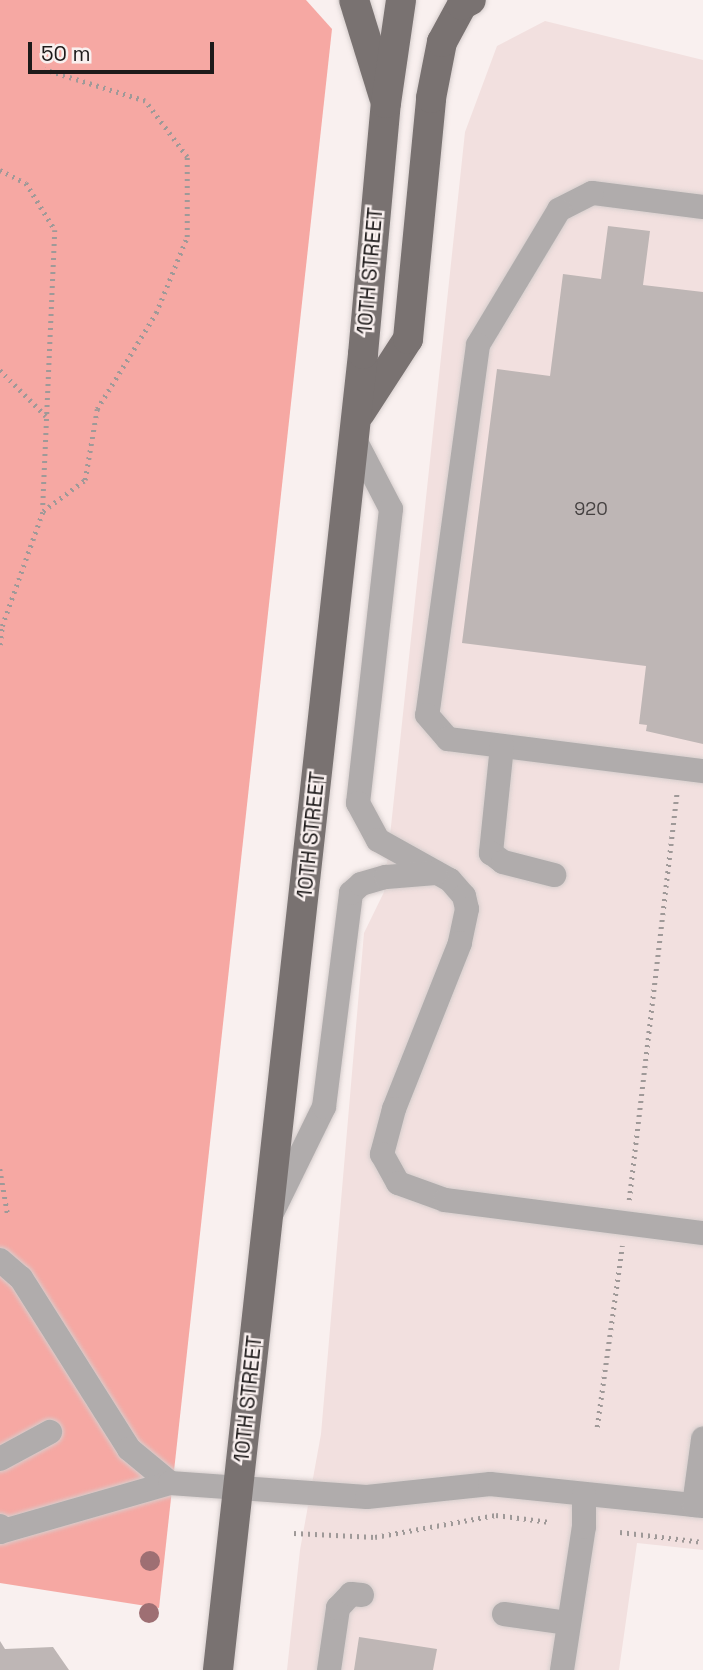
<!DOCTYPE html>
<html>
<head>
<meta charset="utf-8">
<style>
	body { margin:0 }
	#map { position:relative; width:703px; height:1670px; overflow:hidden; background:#f9f0ef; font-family:"Space Grotesk",sans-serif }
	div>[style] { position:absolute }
	.built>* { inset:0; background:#f2e0df }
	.green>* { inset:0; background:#f6a8a3 }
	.building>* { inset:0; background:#beb6b5 }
	.path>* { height:4.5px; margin-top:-2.25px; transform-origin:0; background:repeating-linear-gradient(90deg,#9f9998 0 2px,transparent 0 7px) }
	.roads { filter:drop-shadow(0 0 2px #d6cecd) drop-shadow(0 0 2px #d6cecd) }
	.minor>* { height:24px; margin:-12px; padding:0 12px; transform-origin:12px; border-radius:12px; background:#b0acac }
	.major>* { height:30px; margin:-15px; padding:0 15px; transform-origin:15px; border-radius:15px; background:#797271 }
	.trees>* { width:20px; height:20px; margin:-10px; border-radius:50%; background:#9e6f73 }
	span { translate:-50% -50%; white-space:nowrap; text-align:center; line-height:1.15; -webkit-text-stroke:5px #f9f0ef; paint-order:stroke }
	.number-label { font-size:18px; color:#454141 }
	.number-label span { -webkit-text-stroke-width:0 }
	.street-label { font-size:21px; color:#1d1a1a }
	.scale { position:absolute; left:28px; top:42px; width:186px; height:32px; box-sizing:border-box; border:4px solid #1d1a1a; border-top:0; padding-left:9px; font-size:21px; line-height:24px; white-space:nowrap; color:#1d1a1a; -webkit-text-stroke:5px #f9f0ef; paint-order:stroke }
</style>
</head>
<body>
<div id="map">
	<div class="built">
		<div style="clip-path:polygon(545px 21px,703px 60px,703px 1550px,637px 1543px,619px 1670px,287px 1670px,300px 1550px,321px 1434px,364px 933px,384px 892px,465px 132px,497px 46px)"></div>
	</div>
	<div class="green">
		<div style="clip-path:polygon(0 0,306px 0,332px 29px,159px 1608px,0 1583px)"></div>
	</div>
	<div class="building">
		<div style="clip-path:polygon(608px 226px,650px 231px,643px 285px,703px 292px,703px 744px,646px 731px,647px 725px,639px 724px,646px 666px,462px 643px,497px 369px,550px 376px,563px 274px,601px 279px)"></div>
		<div style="clip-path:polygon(359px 1637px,437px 1649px,433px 1670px,354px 1670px)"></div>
		<div style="clip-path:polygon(0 1641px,5px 1649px,53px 1647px,69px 1670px,0 1670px)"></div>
	</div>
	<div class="path">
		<div style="left:0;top:170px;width:29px;rotate:27deg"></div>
		<div style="left:26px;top:183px;width:55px;rotate:58.3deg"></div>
		<div style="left:55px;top:230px;width:280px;rotate:92.5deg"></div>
		<div style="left:0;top:370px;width:65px;rotate:45deg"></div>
		<div style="left:0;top:645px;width:19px;rotate:-84deg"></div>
		<div style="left:2px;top:626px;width:122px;rotate:-70.4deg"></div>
		<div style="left:43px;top:511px;width:52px;rotate:-36.4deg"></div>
		<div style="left:85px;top:480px;width:72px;rotate:-80.4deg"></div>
		<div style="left:97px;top:409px;width:113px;rotate:-58.4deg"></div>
		<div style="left:156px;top:313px;width:82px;rotate:-67.8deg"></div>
		<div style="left:187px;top:237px;width:80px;rotate:-90deg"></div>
		<div style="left:187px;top:157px;width:70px;rotate:-126.9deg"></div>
		<div style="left:145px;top:101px;width:105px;rotate:-162.8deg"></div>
		<div style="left:0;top:1169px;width:48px;rotate:80.3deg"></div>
		<div style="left:629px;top:1200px;width:412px;rotate:-83.3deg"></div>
		<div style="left:597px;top:1427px;width:183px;rotate:-82.1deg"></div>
		<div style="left:620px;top:1532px;width:84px;rotate:6.9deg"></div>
		<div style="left:294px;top:1533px;width:81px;rotate:2.8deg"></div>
		<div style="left:375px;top:1537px;width:123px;rotate:-10.3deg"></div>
		<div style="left:496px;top:1515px;width:54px;rotate:7.4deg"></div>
	</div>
	<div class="roads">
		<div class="minor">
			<div style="left:703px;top:207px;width:112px;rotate:-172.8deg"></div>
			<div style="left:592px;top:193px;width:37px;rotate:153deg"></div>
			<div style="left:559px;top:210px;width:157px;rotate:121deg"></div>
			<div style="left:478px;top:345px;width:373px;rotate:97.8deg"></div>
			<div style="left:427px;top:715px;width:32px;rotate:49deg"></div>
			<div style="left:448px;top:739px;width:257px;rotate:7.2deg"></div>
			<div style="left:354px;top:438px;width:80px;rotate:62.5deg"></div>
			<div style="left:391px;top:509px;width:296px;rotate:96.4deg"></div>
			<div style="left:358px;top:803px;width:42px;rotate:61.6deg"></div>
			<div style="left:378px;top:840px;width:82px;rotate:29.1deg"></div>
			<div style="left:450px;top:880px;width:21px;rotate:49deg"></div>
			<div style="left:464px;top:896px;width:13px;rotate:77deg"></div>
			<div style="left:467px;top:909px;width:35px;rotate:102deg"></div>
			<div style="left:460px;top:943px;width:179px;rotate:111.7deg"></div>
			<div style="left:394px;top:1109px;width:47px;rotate:104.9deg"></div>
			<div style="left:382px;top:1154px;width:33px;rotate:61deg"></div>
			<div style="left:398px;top:1183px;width:50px;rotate:19.9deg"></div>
			<div style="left:445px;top:1200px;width:260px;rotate:7.3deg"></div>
			<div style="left:502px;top:746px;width:108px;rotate:95.9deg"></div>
			<div style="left:491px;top:853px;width:15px;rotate:37deg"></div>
			<div style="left:503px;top:862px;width:53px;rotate:14.3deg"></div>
			<div style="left:272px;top:1213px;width:118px;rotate:-63.9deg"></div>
			<div style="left:324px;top:1107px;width:216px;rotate:-82.8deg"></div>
			<div style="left:351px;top:893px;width:13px;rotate:-42deg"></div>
			<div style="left:361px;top:884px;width:26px;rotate:-16deg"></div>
			<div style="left:386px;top:877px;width:50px;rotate:-4.6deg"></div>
			<div style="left:0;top:1260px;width:28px;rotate:41deg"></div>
			<div style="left:21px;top:1278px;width:202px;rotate:57.7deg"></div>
			<div style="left:129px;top:1449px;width:53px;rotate:39.7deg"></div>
			<div style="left:170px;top:1483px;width:177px;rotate:163.9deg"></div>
			<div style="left:0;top:1532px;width:6px;rotate:-90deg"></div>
			<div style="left:0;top:1459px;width:57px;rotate:-28.4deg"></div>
			<div style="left:170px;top:1483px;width:197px;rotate:4.1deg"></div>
			<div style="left:367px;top:1497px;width:124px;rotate:-6deg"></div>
			<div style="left:490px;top:1484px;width:214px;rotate:5.9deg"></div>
			<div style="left:694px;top:1505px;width:67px;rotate:-82.2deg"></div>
			<div style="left:504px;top:1614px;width:65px;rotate:8deg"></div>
			<div style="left:329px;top:1670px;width:63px;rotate:-81.7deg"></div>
			<div style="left:338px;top:1608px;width:19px;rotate:-47deg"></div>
			<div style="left:351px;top:1594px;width:11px;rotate:5deg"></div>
			<div style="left:562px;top:1670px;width:145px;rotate:-81.3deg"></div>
			<div style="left:584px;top:1527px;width:32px;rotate:-90deg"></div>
		</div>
		<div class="major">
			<div style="left:354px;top:0;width:102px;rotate:72.8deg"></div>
			<div style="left:360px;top:413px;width:88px;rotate:-57deg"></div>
			<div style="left:408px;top:339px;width:242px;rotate:-84.5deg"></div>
			<div style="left:431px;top:98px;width:57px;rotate:-78.9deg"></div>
			<div style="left:442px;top:42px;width:42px;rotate:-61.6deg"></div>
			<div style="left:462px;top:5px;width:10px;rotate:-29deg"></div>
			<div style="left:218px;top:1670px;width:1324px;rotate:-83.71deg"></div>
			<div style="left:363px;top:354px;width:252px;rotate:-84.8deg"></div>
			<div style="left:386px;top:103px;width:104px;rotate:-81.7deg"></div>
		</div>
	</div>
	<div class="trees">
		<div style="left:150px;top:1561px"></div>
		<div style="left:149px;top:1613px"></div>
	</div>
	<div class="number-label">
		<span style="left:591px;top:509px">920</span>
	</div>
	<div class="street-label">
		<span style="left:370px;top:271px;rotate:-85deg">10TH STREET</span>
		<span style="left:311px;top:835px;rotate:-84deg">10TH STREET</span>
		<span style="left:248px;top:1399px;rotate:-84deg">10TH STREET</span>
	</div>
	<div class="scale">50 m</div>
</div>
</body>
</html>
